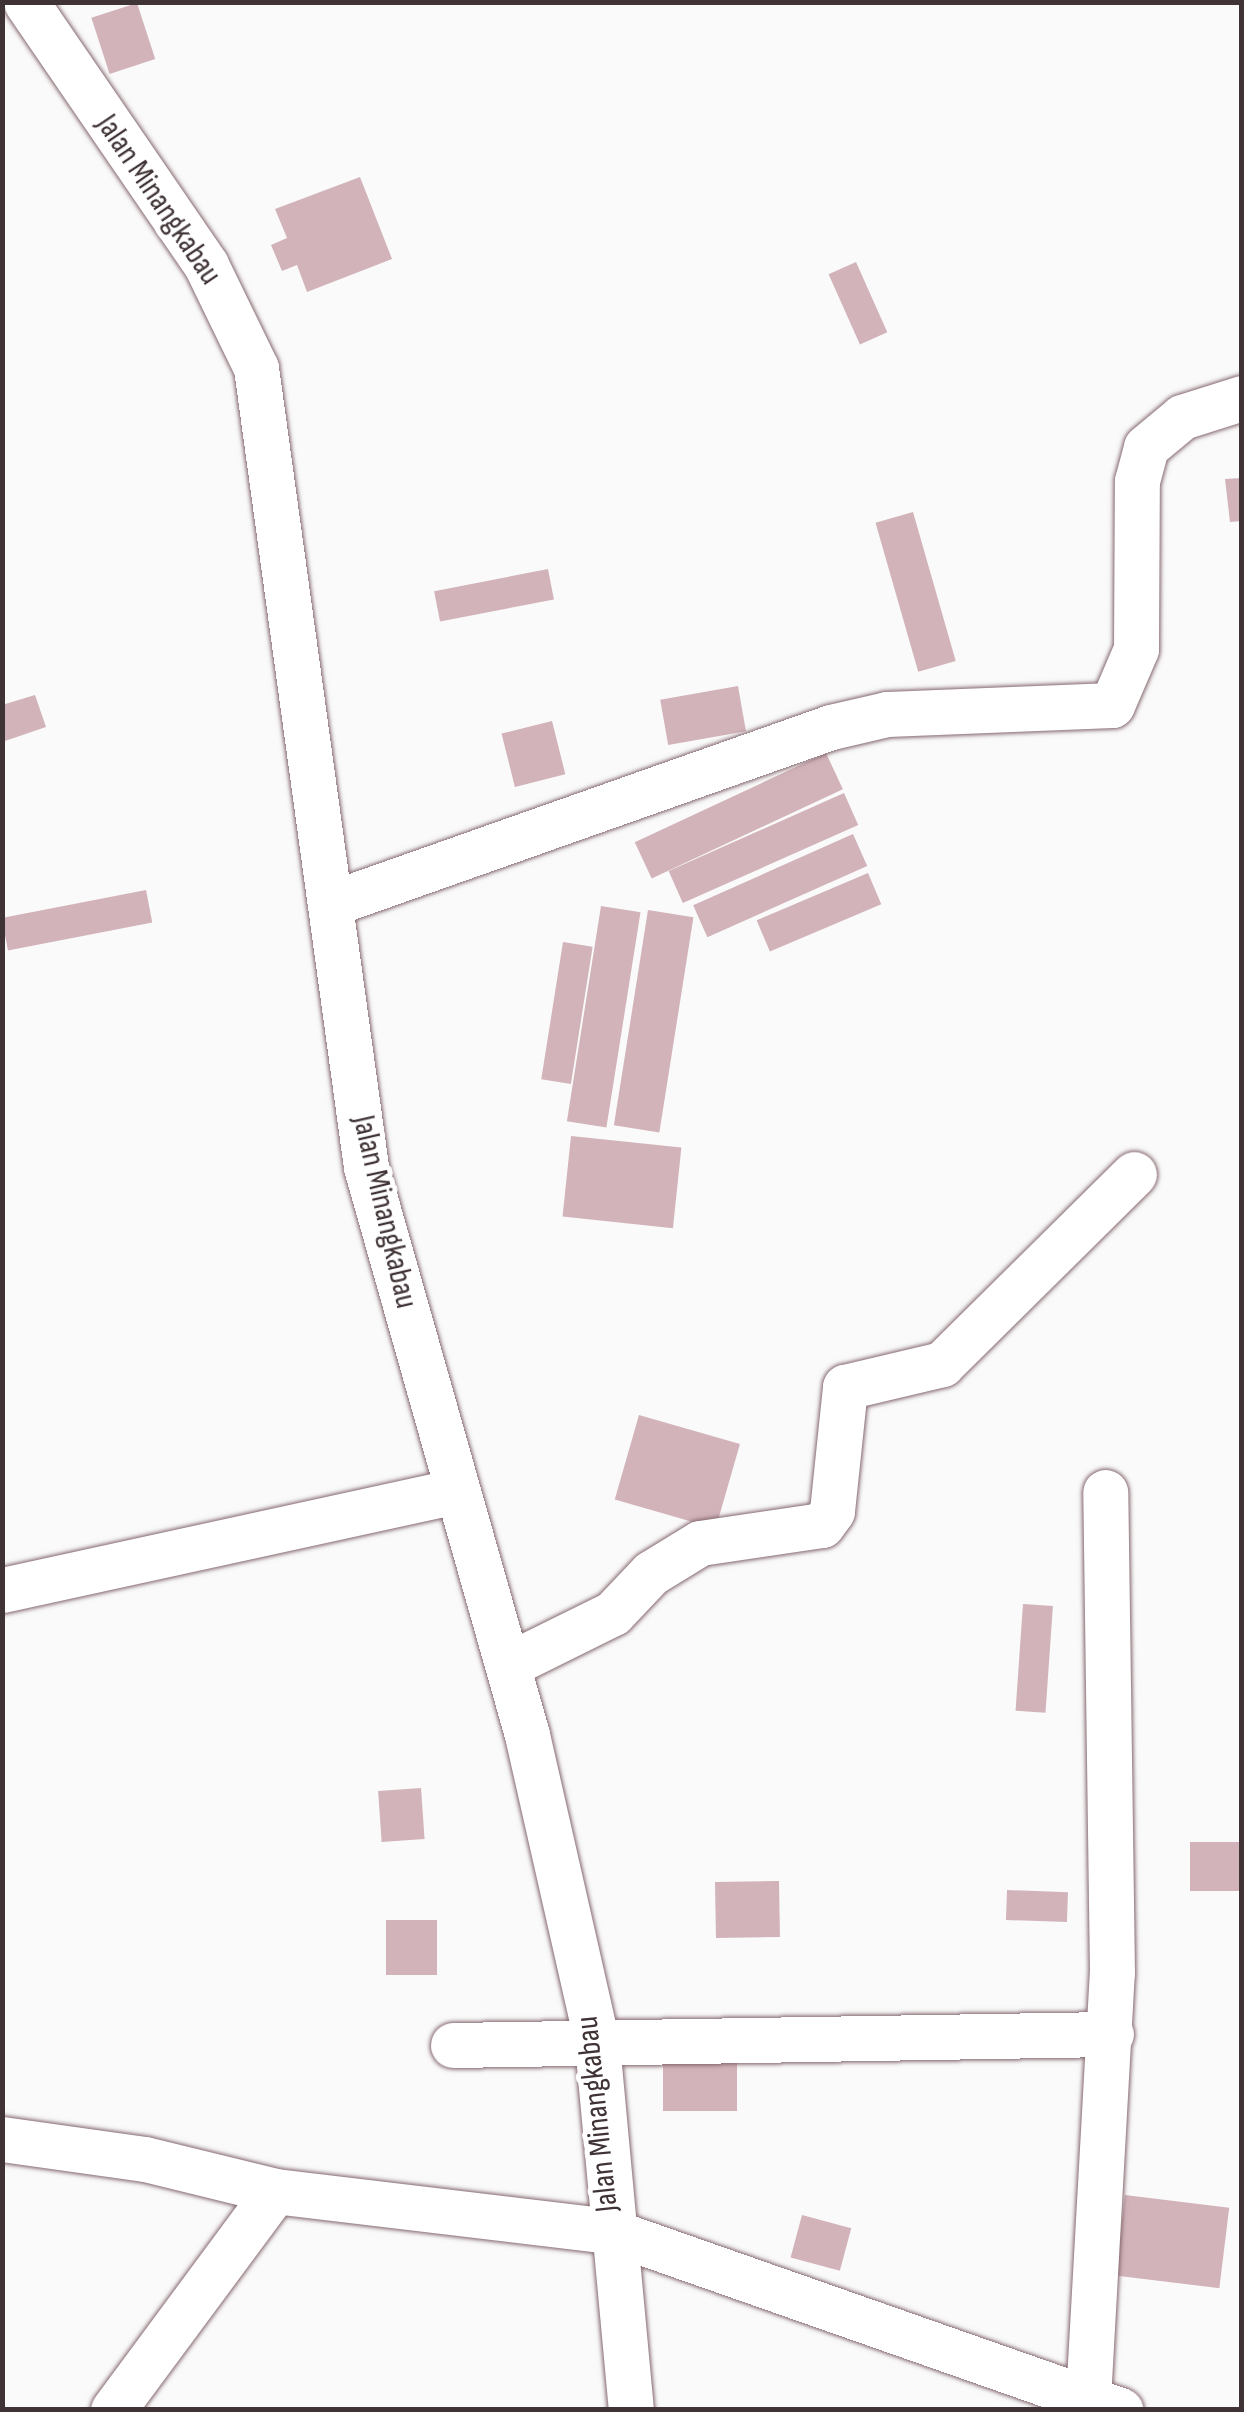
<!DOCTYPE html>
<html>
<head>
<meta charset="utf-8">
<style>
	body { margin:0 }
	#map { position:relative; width:1244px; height:2412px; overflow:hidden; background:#fafafa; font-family:"Sofia Sans Condensed",sans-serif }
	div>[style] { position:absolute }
	.building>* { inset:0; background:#d2b3ba; transform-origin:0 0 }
	.roads { filter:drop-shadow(0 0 2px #85696f) drop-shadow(0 0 2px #85696f) }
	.minor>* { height:45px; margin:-22.5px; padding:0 22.5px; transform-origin:22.5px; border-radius:22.5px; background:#fff }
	span { translate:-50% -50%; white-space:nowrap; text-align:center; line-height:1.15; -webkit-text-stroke:10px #fff; paint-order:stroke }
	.street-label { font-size:32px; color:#3f3335 }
	.frame { position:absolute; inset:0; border:5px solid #3f3335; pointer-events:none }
</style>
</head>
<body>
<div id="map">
	<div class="building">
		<div style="left:137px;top:3px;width:59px;height:48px;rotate:72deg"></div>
		<div style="clip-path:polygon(360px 177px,392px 259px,307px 292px,297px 265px,282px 271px,271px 245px,287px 238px,275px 209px)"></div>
		<div style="left:856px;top:262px;width:77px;height:30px;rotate:66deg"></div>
		<div style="clip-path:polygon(1242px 478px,1242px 521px,1230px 522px,1225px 479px)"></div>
		<div style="left:913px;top:512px;width:155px;height:39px;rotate:74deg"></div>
		<div style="left:548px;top:569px;width:31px;height:116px;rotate:79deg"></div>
		<div style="left:738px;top:686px;width:46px;height:79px;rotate:80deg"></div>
		<div style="clip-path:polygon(35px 695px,46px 727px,2px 742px,2px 705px)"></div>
		<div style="left:552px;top:721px;width:55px;height:52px;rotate:76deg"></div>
		<div style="left:826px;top:753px;width:40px;height:211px;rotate:65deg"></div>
		<div style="left:844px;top:793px;width:35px;height:192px;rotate:66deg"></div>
		<div style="left:853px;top:834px;width:35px;height:175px;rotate:66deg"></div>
		<div style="left:868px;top:873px;width:34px;height:121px;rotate:67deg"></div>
		<div style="left:146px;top:890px;width:33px;height:147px;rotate:79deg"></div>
		<div style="left:601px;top:906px;width:40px;height:218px;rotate:9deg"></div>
		<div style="left:648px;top:910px;width:46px;height:218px;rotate:9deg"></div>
		<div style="left:563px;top:942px;width:30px;height:139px;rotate:9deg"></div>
		<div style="left:571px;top:1136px;width:111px;height:81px;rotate:6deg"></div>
		<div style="left:639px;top:1415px;width:105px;height:88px;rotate:16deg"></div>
		<div style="left:1023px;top:1604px;width:30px;height:107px;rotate:4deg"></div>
		<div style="left:421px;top:1788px;width:51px;height:43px;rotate:86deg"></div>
		<div style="left:1242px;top:1842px;width:49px;height:52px;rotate:90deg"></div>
		<div style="left:779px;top:1881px;width:56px;height:64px;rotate:89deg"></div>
		<div style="left:1007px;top:1890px;width:61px;height:30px;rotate:2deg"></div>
		<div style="left:386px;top:1920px;width:51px;height:55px"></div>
		<div style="left:663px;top:2051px;width:74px;height:60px"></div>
		<div style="left:1125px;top:2195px;width:105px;height:81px;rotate:7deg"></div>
		<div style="left:802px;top:2215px;width:51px;height:44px;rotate:15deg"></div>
	</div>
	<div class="roads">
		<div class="minor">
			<div style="left:26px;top:2px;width:319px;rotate:55.6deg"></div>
			<div style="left:206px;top:265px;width:114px;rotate:64.1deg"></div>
			<div style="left:256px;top:368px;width:807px;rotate:82.16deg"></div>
			<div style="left:366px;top:1167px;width:590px;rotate:74.17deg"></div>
			<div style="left:527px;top:1735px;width:317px;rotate:77.2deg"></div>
			<div style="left:597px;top:2044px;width:368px;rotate:84.7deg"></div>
			<div style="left:330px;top:904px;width:531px;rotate:-19.46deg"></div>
			<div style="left:831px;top:727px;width:57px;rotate:-13.1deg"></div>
			<div style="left:887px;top:714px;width:225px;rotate:-2.3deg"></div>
			<div style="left:1112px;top:705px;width:61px;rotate:-66.8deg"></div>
			<div style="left:1136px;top:649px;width:168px;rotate:-89.7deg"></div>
			<div style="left:1137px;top:481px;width:35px;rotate:-75deg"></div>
			<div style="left:1146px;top:447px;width:47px;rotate:-39.8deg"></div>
			<div style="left:1182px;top:417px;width:63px;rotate:-17.6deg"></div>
			<div style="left:2px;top:1590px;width:460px;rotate:-12.3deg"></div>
			<div style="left:508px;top:1665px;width:117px;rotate:-26.3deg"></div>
			<div style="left:613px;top:1613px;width:55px;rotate:-46.5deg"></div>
			<div style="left:651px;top:1573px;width:57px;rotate:-31.5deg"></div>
			<div style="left:700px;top:1543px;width:123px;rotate:-8.4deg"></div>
			<div style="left:822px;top:1525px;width:17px;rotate:-54deg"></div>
			<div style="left:832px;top:1511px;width:125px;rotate:-84deg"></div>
			<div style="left:845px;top:1387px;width:100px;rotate:-13.3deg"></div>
			<div style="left:942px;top:1364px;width:270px;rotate:-44.7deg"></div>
			<div style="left:453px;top:2045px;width:658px;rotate:-0.96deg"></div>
			<div style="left:2px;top:2139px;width:144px;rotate:8deg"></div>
			<div style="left:145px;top:2159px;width:134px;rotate:13.8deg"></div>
			<div style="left:275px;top:2191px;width:337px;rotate:6.8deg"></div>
			<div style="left:610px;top:2231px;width:541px;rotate:19.34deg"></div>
			<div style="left:1088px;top:2399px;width:427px;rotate:-86.8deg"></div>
			<div style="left:1112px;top:1973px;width:481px;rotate:-90.8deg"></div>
			<div style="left:113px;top:2410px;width:272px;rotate:-53.5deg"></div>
		</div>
	</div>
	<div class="street-label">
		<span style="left:158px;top:200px;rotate:56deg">Jalan Minangkabau</span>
		<span style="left:384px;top:1212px;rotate:77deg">Jalan Minangkabau</span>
		<span style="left:598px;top:2114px;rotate:-96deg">Jalan Minangkabau</span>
	</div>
	<div class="frame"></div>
</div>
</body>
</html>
